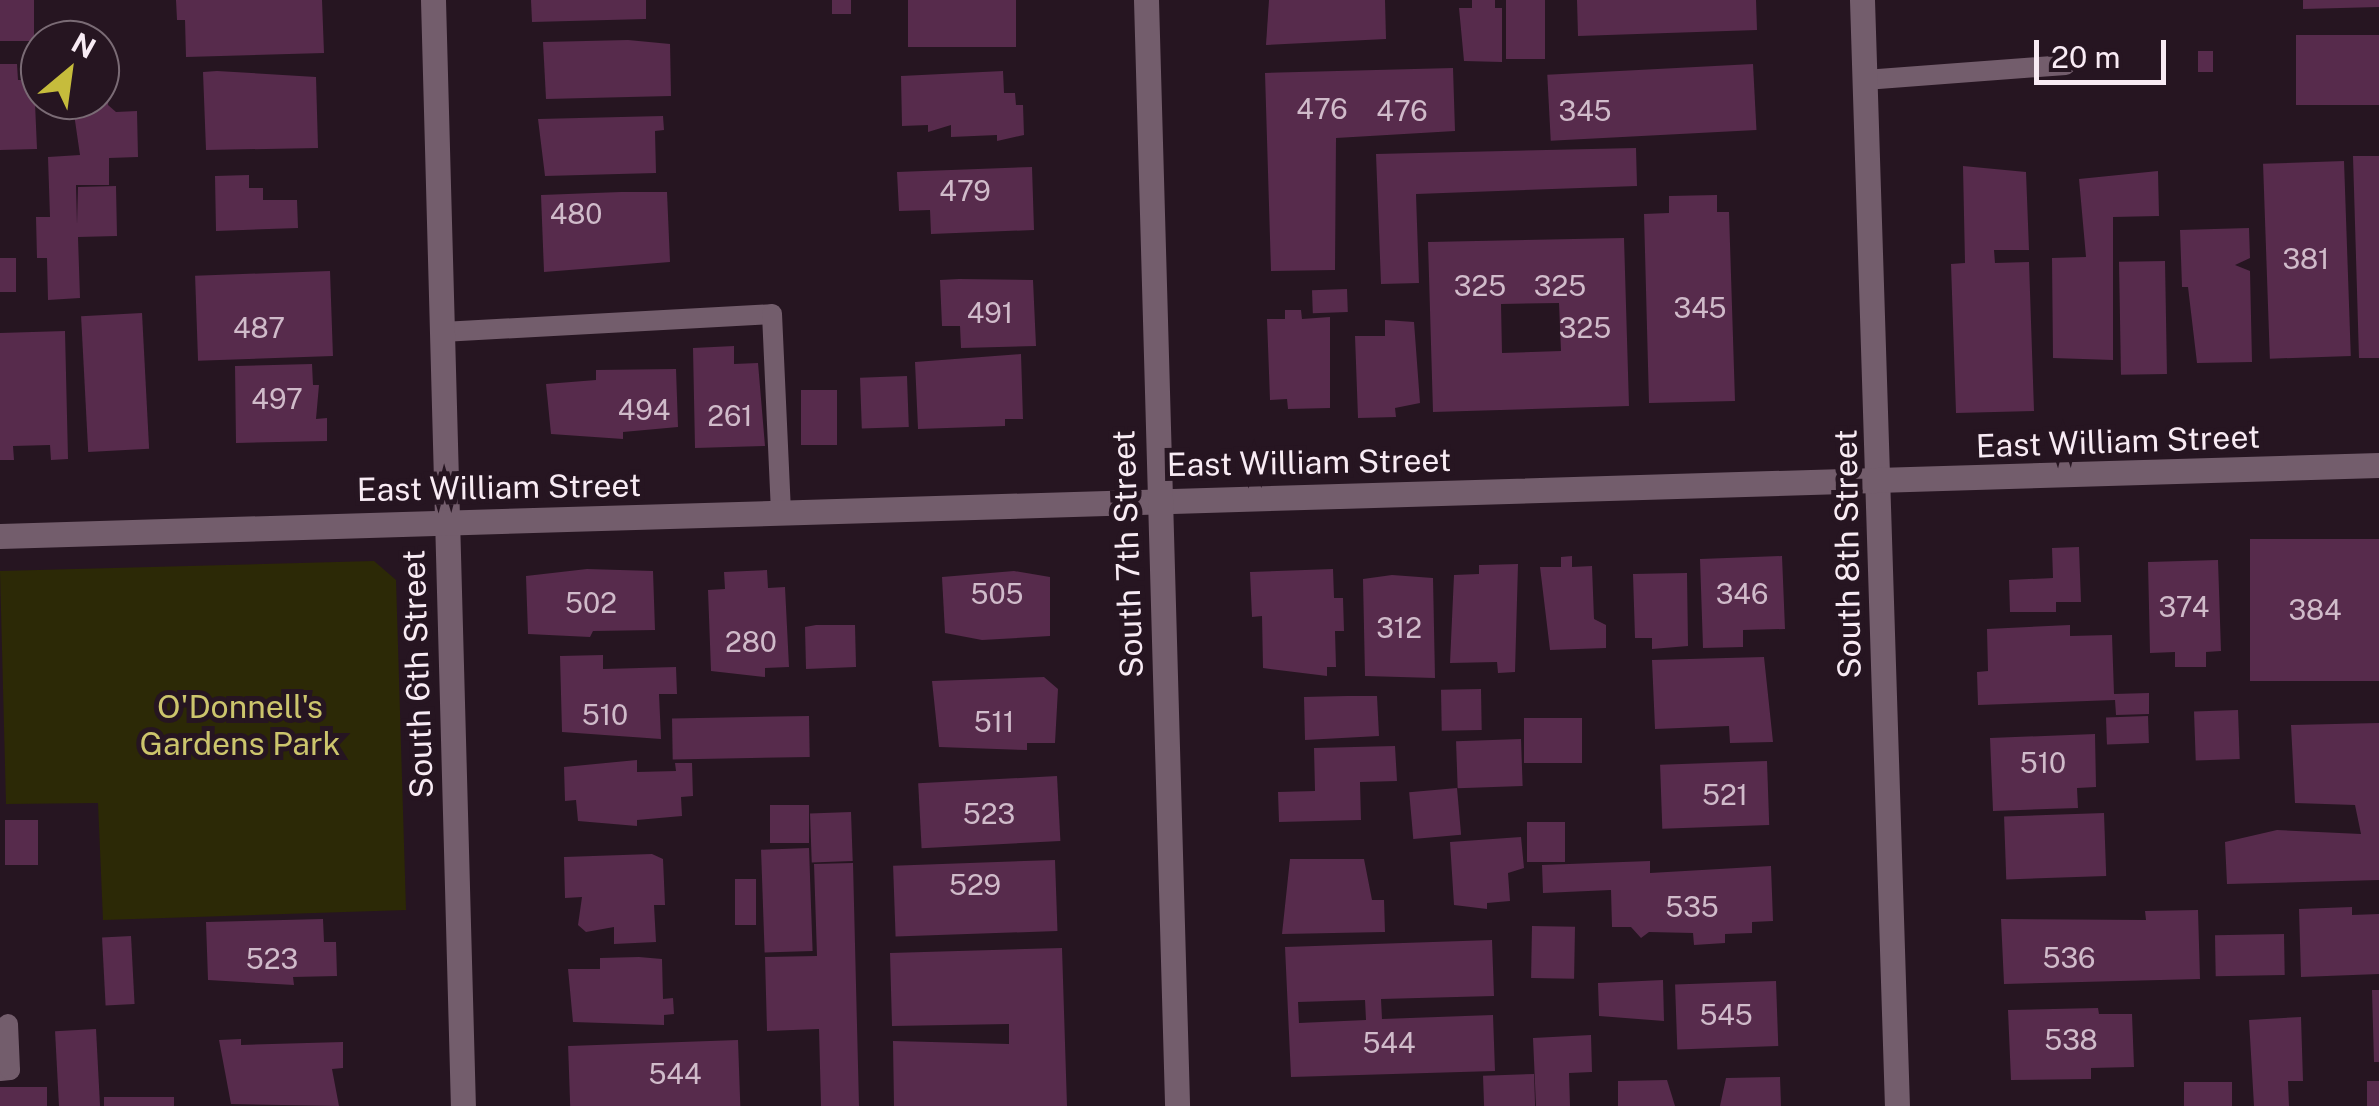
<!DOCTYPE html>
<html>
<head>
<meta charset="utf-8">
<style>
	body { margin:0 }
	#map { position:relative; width:2379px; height:1106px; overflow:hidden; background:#261521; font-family:"Public Sans",sans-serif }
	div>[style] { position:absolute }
	.green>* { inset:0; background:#2c2906 }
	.building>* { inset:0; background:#572b4c; transform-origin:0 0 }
	.service>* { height:20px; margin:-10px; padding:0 10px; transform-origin:10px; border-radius:10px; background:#735d6c }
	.minor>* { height:25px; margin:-12.5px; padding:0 12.5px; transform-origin:12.5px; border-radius:12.5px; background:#735d6c }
	.tertiary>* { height:25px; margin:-12.5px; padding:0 12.5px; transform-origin:12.5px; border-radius:12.5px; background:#735d6c }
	span { translate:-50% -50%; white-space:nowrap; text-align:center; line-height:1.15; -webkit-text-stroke:10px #261521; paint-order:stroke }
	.number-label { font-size:28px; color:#d0bbca }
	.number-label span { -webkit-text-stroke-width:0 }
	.street-label { font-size:32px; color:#f8ebf4 }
	.park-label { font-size:32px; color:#ccc56c }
	.north { position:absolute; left:20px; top:20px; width:100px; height:100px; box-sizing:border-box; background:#261521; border:2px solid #7a6b75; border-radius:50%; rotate:29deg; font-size:28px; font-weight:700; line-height:40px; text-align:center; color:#f8ebf4 }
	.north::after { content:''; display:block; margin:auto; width:35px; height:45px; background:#c6bc3c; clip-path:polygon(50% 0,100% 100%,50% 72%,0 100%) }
	.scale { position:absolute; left:2034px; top:40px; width:132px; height:45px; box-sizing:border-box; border:5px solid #f8ebf4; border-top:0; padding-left:12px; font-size:30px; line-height:35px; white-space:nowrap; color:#f8ebf4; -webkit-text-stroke:8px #261521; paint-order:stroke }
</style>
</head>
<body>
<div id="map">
	<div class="green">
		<div style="clip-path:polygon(374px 561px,396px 580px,406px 910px,103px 920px,98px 803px,6px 804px,0 571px)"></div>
	</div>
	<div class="building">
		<div style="left:0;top:0;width:34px;height:41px"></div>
		<div style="clip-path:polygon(176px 0,322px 0,324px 53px,186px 57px,185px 20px,177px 20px)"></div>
		<div style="clip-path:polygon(531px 0,646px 0,646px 19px,532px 22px)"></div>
		<div style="left:832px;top:0;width:19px;height:14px"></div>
		<div style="left:908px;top:0;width:108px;height:47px"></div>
		<div style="clip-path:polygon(1269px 0,1385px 0,1386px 39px,1266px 45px)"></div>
		<div style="clip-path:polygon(1472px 0,1495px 0,1495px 8px,1502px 8px,1502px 62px,1464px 61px,1459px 8px,1472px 8px)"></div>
		<div style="left:1506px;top:0;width:39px;height:59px"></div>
		<div style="clip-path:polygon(1577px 0,1756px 0,1757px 30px,1578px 36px)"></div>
		<div style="clip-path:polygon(2303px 0,2379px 0,2379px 7px,2303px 9px)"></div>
		<div style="left:2379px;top:35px;width:70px;height:83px;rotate:90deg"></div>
		<div style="clip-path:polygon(628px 40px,670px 44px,671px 96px,546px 99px,543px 42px)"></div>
		<div style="left:2198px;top:51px;width:15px;height:21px"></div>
		<div style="clip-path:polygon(112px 61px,108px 105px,116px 112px,137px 111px,138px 157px,109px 158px,109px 185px,76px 185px,77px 224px,78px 187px,116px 186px,117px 236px,78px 237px,80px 298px,48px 300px,47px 258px,37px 258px,36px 217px,50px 217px,48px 157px,80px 155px,72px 100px,100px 100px,100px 62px)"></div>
		<div style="clip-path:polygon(0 64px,17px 64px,18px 80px,34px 80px,37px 149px,0 150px)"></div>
		<div style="left:1753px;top:64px;width:66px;height:206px;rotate:87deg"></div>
		<div style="clip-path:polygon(1453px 68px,1455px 131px,1336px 138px,1335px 270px,1271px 271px,1265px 73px)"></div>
		<div style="clip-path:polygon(217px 71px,316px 77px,318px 148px,206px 150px,203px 72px)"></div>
		<div style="clip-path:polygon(1003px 71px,1004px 93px,1015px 93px,1016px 105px,1023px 105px,1024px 135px,997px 141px,997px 135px,951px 137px,951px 125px,928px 132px,928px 125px,902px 126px,901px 76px)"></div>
		<div style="clip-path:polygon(663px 116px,664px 130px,655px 131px,656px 173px,545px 176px,538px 119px)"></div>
		<div style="clip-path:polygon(1636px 148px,1637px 186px,1416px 194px,1419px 283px,1381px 284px,1376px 154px)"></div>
		<div style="clip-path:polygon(2353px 156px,2379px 156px,2379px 358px,2359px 358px)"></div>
		<div style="left:2344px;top:161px;width:195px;height:81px;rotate:88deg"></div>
		<div style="clip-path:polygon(1963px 166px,2026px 172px,2029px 250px,1994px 250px,1995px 263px,2029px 262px,2034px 411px,1956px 413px,1951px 264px,1965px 263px)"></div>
		<div style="clip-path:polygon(1032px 167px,1034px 230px,931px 234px,930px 210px,899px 211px,897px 172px)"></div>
		<div style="clip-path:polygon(2158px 171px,2159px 216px,2113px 217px,2113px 360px,2053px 358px,2052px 258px,2086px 257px,2079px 179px)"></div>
		<div style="clip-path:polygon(249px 175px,249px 188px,263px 188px,263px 200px,297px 200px,298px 228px,216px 231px,215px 176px)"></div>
		<div style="clip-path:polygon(621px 192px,667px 192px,670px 262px,544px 272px,541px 195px)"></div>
		<div style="clip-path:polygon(1717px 195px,1717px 212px,1729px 212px,1735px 401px,1649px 403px,1644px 214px,1669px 213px,1669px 196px)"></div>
		<div style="clip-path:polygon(2249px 228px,2250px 258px,2235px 265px,2250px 271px,2252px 362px,2197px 363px,2188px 287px,2182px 287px,2180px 230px)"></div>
		<div style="clip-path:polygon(evenodd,1624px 238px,1629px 406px,1433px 412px,1428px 242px,1624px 238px,1559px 303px,1561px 351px,1502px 353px,1501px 304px,1559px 303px)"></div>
		<div style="left:0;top:258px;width:16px;height:34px"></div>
		<div style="left:2165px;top:261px;width:113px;height:46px;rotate:89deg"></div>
		<div style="left:330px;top:271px;width:85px;height:135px;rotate:88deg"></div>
		<div style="clip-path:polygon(959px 279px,1033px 280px,1036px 346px,961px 348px,960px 326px,942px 326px,940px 280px)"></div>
		<div style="left:1347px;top:289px;width:23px;height:35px;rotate:88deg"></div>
		<div style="clip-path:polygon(1285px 310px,1301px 310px,1302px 319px,1330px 317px,1330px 408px,1288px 409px,1287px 399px,1270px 400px,1267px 319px,1285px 319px)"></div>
		<div style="left:142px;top:313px;width:136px;height:61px;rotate:87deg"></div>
		<div style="clip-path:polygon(1385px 320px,1414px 322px,1420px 403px,1395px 408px,1396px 417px,1358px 418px,1355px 336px,1385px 336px)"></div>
		<div style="clip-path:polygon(65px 331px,68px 459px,51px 460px,50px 445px,13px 446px,14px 460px,0 460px,0 333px)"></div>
		<div style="clip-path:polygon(734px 346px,734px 364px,758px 363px,765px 446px,695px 448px,693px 348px)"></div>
		<div style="clip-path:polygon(1021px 354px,1023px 419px,1005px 419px,1005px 426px,918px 429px,915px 362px)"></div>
		<div style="clip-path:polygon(312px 364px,313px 385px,319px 385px,316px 419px,327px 418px,327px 441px,236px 443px,235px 366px)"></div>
		<div style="clip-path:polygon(676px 369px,678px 427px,623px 432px,623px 439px,551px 434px,546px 384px,596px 380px,596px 370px)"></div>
		<div style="left:907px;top:376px;width:51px;height:47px;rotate:88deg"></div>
		<div style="left:801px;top:390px;width:36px;height:55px"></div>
		<div style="left:2379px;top:539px;width:142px;height:129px;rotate:90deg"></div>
		<div style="clip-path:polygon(2079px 547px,2081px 602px,2056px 602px,2056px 612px,2010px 612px,2009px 580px,2053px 578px,2052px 548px)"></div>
		<div style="clip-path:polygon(1572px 556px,1572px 567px,1592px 566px,1594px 619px,1606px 625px,1606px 648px,1550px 650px,1540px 567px,1561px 567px,1561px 557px)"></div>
		<div style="clip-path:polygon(1782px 556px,1785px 629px,1743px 630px,1743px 647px,1703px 648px,1700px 559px)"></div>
		<div style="clip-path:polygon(2218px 560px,2221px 651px,2206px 652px,2206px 667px,2175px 667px,2175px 652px,2150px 653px,2148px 562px)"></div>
		<div style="clip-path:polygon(1518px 564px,1515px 672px,1498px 673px,1497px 662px,1450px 663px,1454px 575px,1479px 574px,1479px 565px)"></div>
		<div style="clip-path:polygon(587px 569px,653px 571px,655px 630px,593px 631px,590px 637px,528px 634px,526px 576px)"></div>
		<div style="clip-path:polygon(1333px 569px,1334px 598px,1343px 598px,1344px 631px,1335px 631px,1336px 667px,1327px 667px,1327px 676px,1263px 668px,1262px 616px,1252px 617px,1250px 572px)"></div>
		<div style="clip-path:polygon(767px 570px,768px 588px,785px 587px,789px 667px,765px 668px,765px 677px,711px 671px,708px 590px,725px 589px,724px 572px)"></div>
		<div style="clip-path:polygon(1014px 571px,1050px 577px,1050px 636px,982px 640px,945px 633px,942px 577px)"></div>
		<div style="clip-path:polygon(1687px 573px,1688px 646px,1652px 649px,1652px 638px,1635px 638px,1633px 574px)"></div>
		<div style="clip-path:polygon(1392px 575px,1433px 578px,1435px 678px,1365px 676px,1363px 579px)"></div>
		<div style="clip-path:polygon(816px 625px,855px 625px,856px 667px,806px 669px,805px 627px)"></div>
		<div style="clip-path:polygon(2070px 625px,2070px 636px,2112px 635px,2114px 694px,2149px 693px,2149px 714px,2116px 715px,2115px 700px,1978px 705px,1977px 672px,1988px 671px,1987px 629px)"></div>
		<div style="clip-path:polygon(603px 655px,603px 669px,676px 667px,677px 694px,659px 694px,661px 739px,562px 732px,560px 656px)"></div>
		<div style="clip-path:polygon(1764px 657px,1773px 742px,1730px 743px,1729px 726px,1655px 729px,1652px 660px)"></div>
		<div style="clip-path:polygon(1044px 677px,1058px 689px,1055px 743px,1027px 743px,1027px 750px,939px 747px,932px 681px)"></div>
		<div style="left:1481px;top:689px;width:41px;height:40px;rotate:89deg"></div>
		<div style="clip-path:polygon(1347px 696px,1377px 696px,1379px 736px,1305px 740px,1304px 697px)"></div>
		<div style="left:2238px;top:710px;width:49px;height:44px;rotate:88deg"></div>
		<div style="left:809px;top:716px;width:41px;height:137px;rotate:89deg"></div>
		<div style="left:2148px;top:716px;width:27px;height:42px;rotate:88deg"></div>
		<div style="left:1524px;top:718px;width:58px;height:45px"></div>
		<div style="clip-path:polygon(2379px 723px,2379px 880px,2227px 884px,2225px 842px,2277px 830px,2361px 834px,2355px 805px,2295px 803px,2291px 725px)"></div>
		<div style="clip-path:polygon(2095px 734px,2096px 787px,2077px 788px,2078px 808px,1993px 811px,1990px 738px)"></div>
		<div style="left:1521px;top:739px;width:47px;height:65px;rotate:88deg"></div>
		<div style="clip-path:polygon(1395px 746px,1397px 781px,1360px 782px,1361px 820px,1279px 822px,1278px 792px,1315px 791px,1314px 748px)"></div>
		<div style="clip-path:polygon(637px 760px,637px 772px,676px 771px,675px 763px,692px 763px,693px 796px,681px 797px,682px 816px,637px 820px,637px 826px,578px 821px,576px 800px,565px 801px,564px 767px)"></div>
		<div style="left:1767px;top:761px;width:64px;height:107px;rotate:88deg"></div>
		<div style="left:1057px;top:776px;width:65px;height:139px;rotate:87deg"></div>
		<div style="left:1457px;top:788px;width:47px;height:48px;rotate:85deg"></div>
		<div style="left:770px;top:805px;width:39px;height:38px"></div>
		<div style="left:851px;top:812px;width:49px;height:41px;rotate:88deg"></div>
		<div style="left:2104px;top:813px;width:63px;height:100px;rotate:88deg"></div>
		<div style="left:5px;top:820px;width:33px;height:45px"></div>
		<div style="left:1565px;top:822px;width:40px;height:38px;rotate:90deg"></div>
		<div style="clip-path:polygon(1521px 837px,1524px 868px,1508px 873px,1510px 901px,1487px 903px,1487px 909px,1454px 905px,1450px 842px)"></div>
		<div style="left:809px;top:848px;width:103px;height:48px;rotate:88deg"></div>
		<div style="clip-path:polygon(652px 854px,663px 859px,665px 905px,654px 905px,656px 942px,614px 944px,614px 927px,586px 932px,578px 925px,582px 897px,565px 898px,564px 857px)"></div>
		<div style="clip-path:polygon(1290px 859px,1364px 859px,1372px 900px,1384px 900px,1385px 932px,1282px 934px)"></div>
		<div style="left:1055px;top:860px;width:71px;height:162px;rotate:88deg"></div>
		<div style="clip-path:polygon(1650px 861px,1650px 873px,1771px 866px,1773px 921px,1752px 922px,1752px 933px,1725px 934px,1725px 943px,1694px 945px,1693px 933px,1649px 932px,1641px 938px,1631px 927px,1612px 927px,1611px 890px,1543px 893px,1542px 865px)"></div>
		<div style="clip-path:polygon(853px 863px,859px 1106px,821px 1106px,819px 1029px,767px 1031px,765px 957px,817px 956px,814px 864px)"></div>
		<div style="left:735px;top:879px;width:21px;height:46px"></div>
		<div style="clip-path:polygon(2352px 907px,2352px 915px,2379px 914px,2379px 974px,2301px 977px,2299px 909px)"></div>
		<div style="clip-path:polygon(2198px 910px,2200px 979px,2004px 984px,2001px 919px,2146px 920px,2145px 911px)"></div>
		<div style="clip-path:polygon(323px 919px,324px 942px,336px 942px,337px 976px,293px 977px,294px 985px,208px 980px,206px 922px)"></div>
		<div style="left:1532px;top:926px;width:43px;height:52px;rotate:1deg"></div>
		<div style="left:2284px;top:934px;width:41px;height:69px;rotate:89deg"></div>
		<div style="left:131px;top:936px;width:68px;height:29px;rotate:87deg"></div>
		<div style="clip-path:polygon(evenodd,1492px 940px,1494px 996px,1381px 999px,1382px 1019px,1493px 1015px,1495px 1071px,1291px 1077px,1285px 947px,1492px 940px,1365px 1000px,1366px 1020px,1299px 1023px,1298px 1002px,1365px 1000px)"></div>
		<div style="clip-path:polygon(1062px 948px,1067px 1106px,894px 1106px,893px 1041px,1009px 1044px,1009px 1024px,892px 1026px,890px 953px)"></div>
		<div style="clip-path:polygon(639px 957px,662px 959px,663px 999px,673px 998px,674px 1014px,664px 1015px,664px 1025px,573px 1022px,568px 969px,600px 969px,600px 958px)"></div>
		<div style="clip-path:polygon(1663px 980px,1664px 1021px,1599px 1016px,1598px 983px)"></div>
		<div style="left:1776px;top:981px;width:65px;height:101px;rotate:88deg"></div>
		<div style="clip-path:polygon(2372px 990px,2379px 990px,2379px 1062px,2374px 1062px)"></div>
		<div style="clip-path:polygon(2098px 1008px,2099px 1014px,2132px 1014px,2134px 1067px,2091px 1068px,2091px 1079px,2011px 1080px,2008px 1010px)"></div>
		<div style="clip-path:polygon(2301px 1017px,2303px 1081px,2288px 1081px,2289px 1106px,2254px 1106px,2249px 1020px)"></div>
		<div style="left:96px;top:1029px;width:77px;height:41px;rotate:87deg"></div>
		<div style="clip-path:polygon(1591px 1035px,1592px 1072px,1569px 1073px,1570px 1106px,1536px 1106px,1533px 1038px)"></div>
		<div style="clip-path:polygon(241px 1039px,241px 1045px,343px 1042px,343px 1068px,332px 1069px,339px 1106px,231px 1104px,219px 1040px)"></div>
		<div style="left:738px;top:1040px;width:66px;height:170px;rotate:88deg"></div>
		<div style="left:1534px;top:1074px;width:32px;height:51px;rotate:88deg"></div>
		<div style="clip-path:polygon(1780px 1077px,1781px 1106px,1720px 1106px,1726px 1078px)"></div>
		<div style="clip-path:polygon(1667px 1080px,1675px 1106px,1618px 1106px,1618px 1081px)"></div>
		<div style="left:2379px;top:1081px;width:25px;height:12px;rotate:90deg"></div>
		<div style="left:2232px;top:1082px;width:24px;height:48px;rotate:90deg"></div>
		<div style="left:47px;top:1087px;width:19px;height:47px;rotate:90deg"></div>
		<div style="left:174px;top:1097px;width:9px;height:70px;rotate:90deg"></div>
	</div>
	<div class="service">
		<div style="left:1865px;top:80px;width:201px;rotate:-4.3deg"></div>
		<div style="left:442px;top:332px;width:330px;rotate:-3.1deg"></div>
		<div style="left:772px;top:314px;width:199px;rotate:87.4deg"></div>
		<div style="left:0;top:1071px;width:10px;rotate:-6deg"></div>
		<div style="left:10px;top:1070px;width:46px;rotate:-92.5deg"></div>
	</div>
	<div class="minor">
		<div style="left:433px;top:0;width:1106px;rotate:88.45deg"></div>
		<div style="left:1862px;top:0;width:1107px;rotate:88.19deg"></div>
		<div style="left:0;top:536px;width:2380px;rotate:-1.71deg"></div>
	</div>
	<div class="tertiary">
		<div style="left:1146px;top:0;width:1106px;rotate:88.39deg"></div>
	</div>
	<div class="number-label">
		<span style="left:1322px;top:109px">476</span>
		<span style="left:1402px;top:111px">476</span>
		<span style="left:1585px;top:111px">345</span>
		<span style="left:965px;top:191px">479</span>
		<span style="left:576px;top:214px">480</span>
		<span style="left:2306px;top:259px">381</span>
		<span style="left:1480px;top:286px">325</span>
		<span style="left:1560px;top:286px">325</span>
		<span style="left:1700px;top:308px">345</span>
		<span style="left:990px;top:313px">491</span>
		<span style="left:259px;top:328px">487</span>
		<span style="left:1585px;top:328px">325</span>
		<span style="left:277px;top:399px">497</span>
		<span style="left:644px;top:410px">494</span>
		<span style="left:730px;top:416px">261</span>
		<span style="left:997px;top:594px">505</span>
		<span style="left:1742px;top:594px">346</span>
		<span style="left:591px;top:603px">502</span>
		<span style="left:2184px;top:607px">374</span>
		<span style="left:2315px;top:610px">384</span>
		<span style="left:1399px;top:628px">312</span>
		<span style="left:751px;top:642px">280</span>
		<span style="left:605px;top:715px">510</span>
		<span style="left:994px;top:722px">511</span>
		<span style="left:2043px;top:763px">510</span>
		<span style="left:1725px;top:795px">521</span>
		<span style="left:989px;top:814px">523</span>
		<span style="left:975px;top:885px">529</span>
		<span style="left:1692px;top:907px">535</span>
		<span style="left:2069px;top:958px">536</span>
		<span style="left:272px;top:959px">523</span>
		<span style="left:1726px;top:1015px">545</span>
		<span style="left:2071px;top:1040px">538</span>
		<span style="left:1389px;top:1043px">544</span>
		<span style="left:675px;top:1074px">544</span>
	</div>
	<div class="street-label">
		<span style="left:2118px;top:442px;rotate:-2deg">East William Street</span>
		<span style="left:1309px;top:463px;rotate:-1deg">East William Street</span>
		<span style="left:499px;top:488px;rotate:-1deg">East William Street</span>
		<span style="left:1128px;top:554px;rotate:-92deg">South 7th Street</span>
		<span style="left:1848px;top:554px;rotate:-91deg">South 8th Street</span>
		<span style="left:418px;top:674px;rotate:-92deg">South 6th Street</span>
	</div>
	<div class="park-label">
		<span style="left:240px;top:726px">O'Donnell's<br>Gardens Park</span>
	</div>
	<div class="north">N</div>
	<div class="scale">20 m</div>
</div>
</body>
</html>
